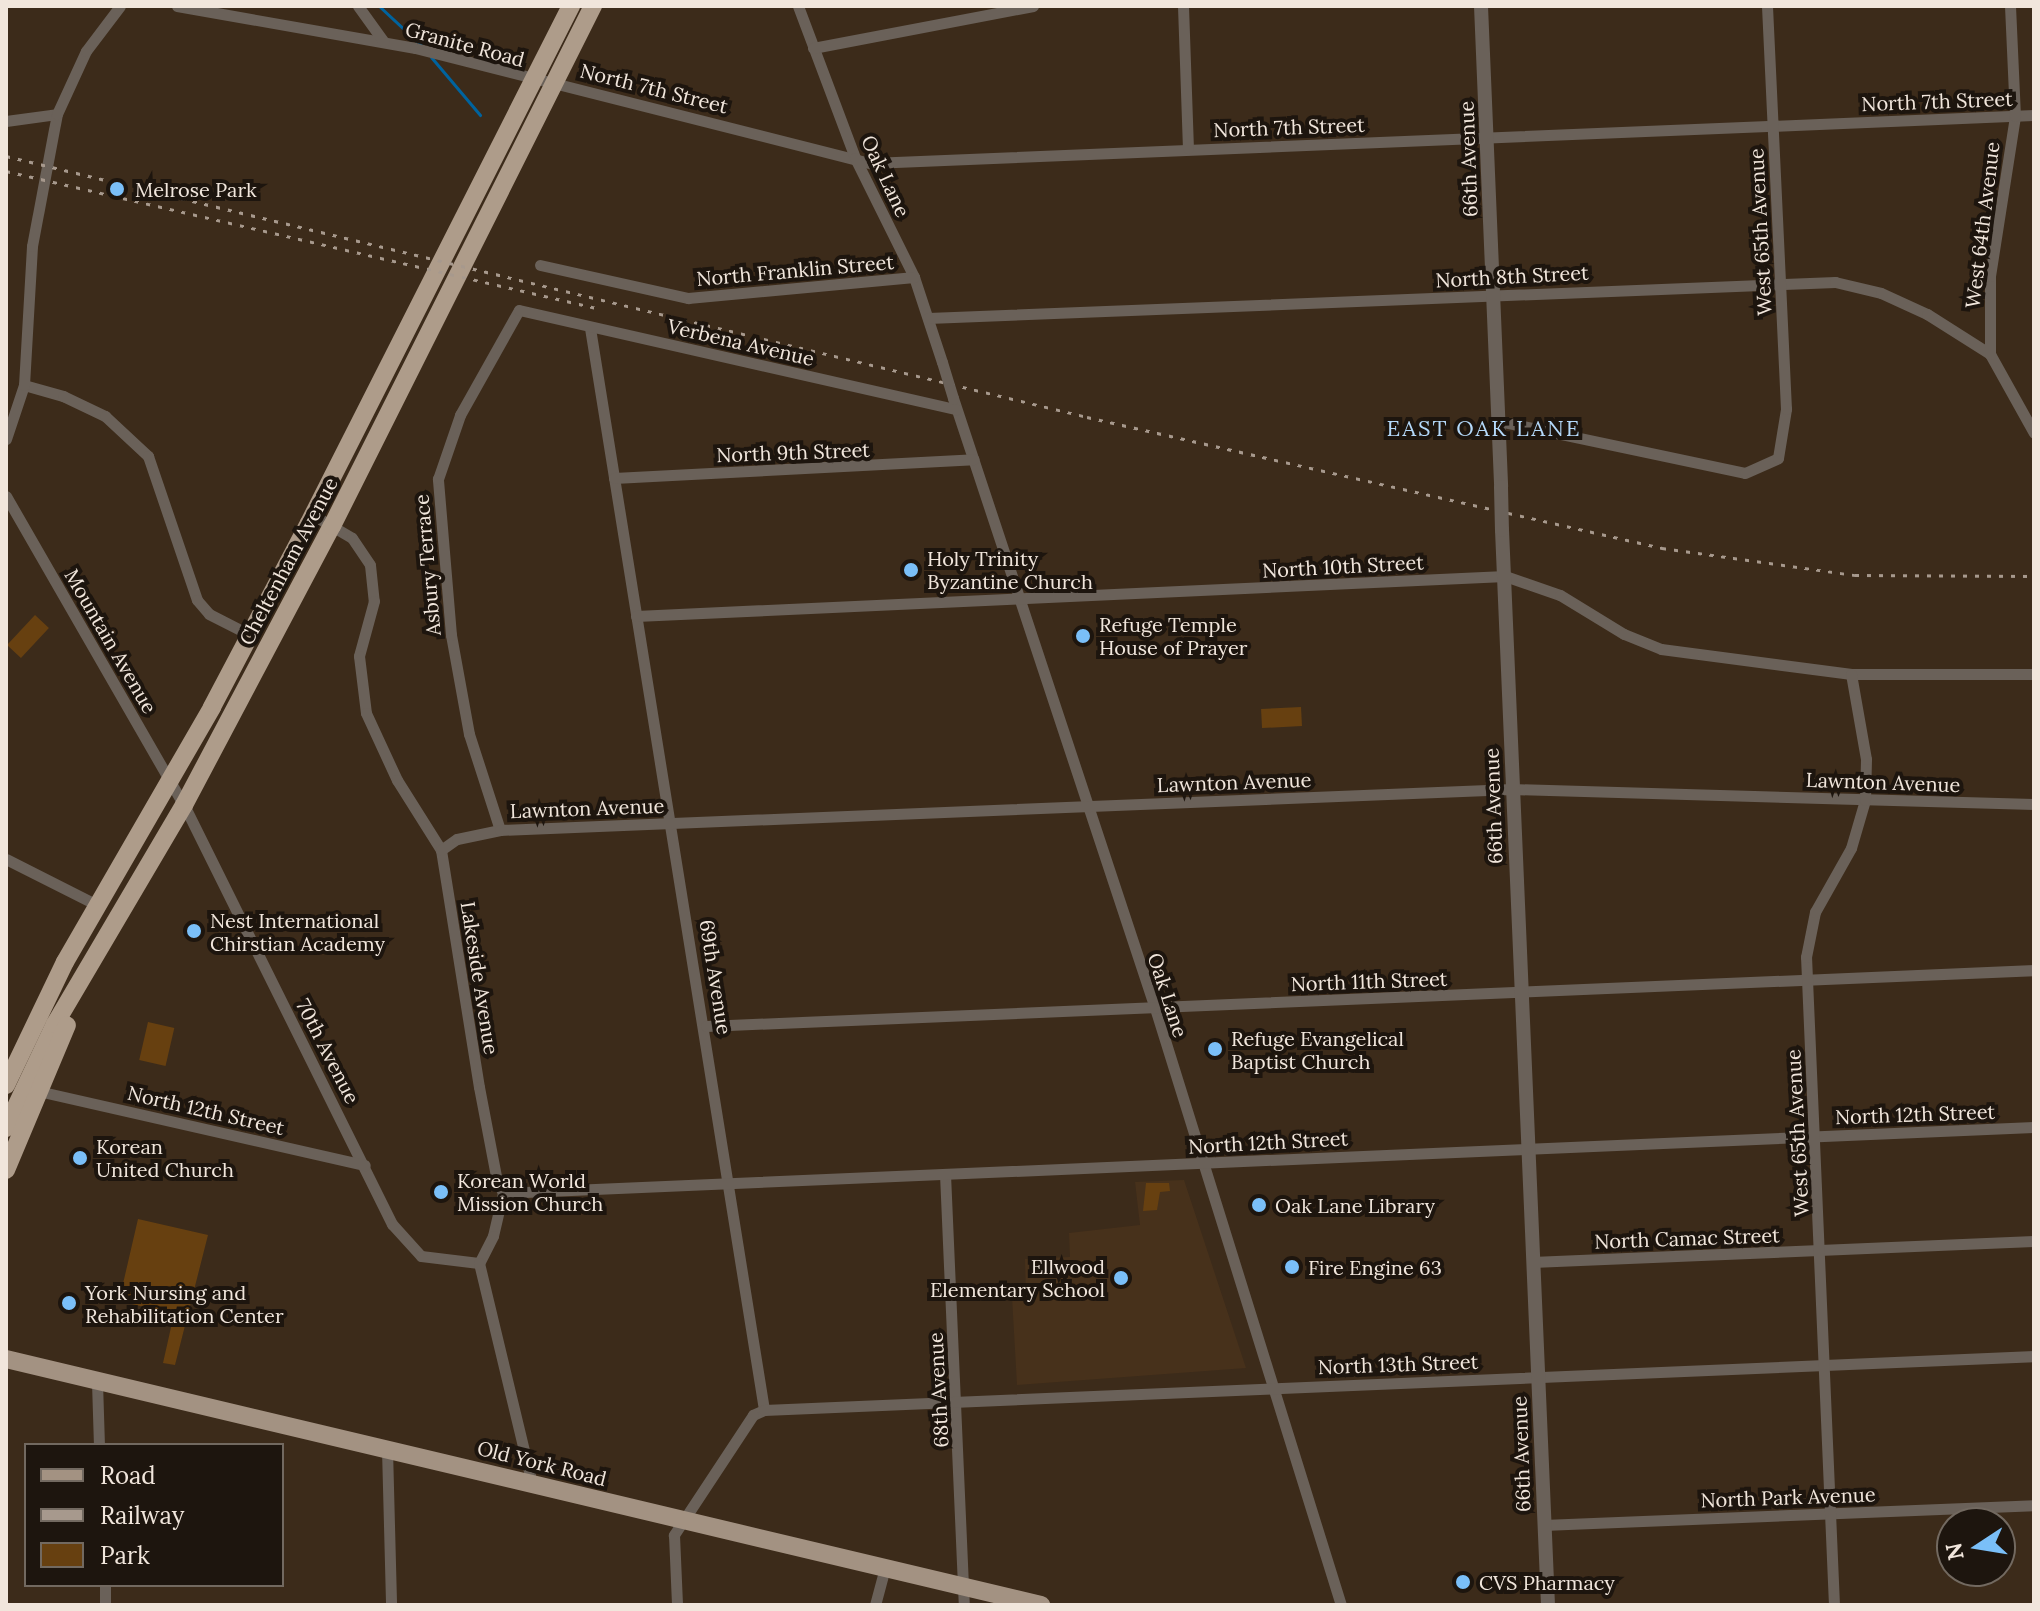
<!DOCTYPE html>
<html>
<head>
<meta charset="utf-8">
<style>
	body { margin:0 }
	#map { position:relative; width:2040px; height:1611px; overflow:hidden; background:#3c2b1a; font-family:Lora,serif }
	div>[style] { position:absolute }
	.built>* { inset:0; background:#47311b }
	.green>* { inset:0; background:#674010; transform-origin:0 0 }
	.stream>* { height:3px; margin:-1.5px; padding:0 1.5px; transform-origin:1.5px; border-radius:1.5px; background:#00639e }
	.minor>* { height:11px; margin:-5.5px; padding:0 5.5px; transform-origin:5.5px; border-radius:5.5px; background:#6a6159 }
	.tertiary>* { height:14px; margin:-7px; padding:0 7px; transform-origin:7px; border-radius:7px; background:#6a6159 }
	.primary>* { height:18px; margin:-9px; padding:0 9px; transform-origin:9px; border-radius:9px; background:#a39282 }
	.trunk>* { height:18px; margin:-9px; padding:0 9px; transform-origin:9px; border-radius:9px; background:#ae9c8a }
	.rail>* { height:3px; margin-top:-1.5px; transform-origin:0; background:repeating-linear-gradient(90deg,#a7998d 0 4px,transparent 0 12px) }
	.minor-bridge>* { height:11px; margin:-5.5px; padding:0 5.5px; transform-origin:5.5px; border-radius:5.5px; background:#6a6159 }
	.tertiary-bridge>* { height:14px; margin:-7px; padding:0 7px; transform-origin:7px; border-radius:7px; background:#6a6159 }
	.dots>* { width:22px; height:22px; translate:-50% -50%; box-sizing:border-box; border:4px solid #1d150e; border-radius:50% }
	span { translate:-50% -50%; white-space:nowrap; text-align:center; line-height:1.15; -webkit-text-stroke:8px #1d150e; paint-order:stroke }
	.street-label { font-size:20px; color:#f1e6dc }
	.poi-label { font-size:20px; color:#f1e6dc }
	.left { translate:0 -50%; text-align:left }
	.right { translate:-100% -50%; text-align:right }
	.neighbourhood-label { font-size:22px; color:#b4d9fa; letter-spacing:2px }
	.frame { position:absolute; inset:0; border:8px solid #f1e6dc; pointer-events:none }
	.legend { position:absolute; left:24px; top:1443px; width:260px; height:144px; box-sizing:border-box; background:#1d150e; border:2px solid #726960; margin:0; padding:10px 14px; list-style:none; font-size:24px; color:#f1e6dc }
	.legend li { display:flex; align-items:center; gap:16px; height:40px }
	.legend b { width:40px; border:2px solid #726960 }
	.north { position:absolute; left:1936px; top:1507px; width:80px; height:80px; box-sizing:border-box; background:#1d150e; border:2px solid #726960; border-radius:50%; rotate:258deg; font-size:22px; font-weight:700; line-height:32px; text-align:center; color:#f1e6dc }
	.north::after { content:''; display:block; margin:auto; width:28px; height:36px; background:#7abff8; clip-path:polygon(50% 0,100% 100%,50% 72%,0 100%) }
</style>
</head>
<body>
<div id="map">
	<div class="built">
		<div style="clip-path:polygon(1184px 1180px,1246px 1368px,1017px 1385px,1012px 1297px,1026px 1297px,1025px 1259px,1070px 1257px,1069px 1233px,1140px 1225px,1135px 1182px)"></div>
	</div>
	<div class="green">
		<div style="left:35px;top:615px;width:19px;height:41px;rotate:43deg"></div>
		<div style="left:1301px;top:707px;width:19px;height:40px;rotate:87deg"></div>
		<div style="left:148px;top:1022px;width:27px;height:39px;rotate:13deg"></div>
		<div style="clip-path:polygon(1146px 1183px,1169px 1183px,1170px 1191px,1160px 1192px,1157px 1210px,1143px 1211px)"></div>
		<div style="clip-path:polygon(138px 1219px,208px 1235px,175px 1365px,163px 1363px,174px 1314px,119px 1301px)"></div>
	</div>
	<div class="stream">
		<div style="left:379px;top:6px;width:57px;rotate:42.9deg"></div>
		<div style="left:431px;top:57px;width:76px;rotate:49.8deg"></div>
	</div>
	<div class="minor">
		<div style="left:177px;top:6px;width:242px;rotate:10deg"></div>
		<div style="left:415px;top:48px;width:470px;rotate:14.2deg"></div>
		<div style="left:871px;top:163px;width:1164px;rotate:-2.36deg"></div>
		<div style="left:358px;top:6px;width:44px;rotate:54.2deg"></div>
		<div style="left:798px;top:6px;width:162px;rotate:69.4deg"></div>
		<div style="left:855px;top:158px;width:133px;rotate:63.6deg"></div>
		<div style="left:914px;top:277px;width:89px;rotate:71.8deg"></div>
		<div style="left:1183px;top:6px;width:142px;rotate:88deg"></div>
		<div style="left:813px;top:48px;width:224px;rotate:-10.8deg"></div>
		<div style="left:6px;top:121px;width:51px;rotate:-7.8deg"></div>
		<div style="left:540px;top:265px;width:152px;rotate:12.6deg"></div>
		<div style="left:688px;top:298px;width:227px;rotate:-5.3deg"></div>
		<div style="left:928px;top:318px;width:908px;rotate:-2.27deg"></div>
		<div style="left:1835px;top:282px;width:47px;rotate:13.4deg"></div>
		<div style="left:1881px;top:293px;width:51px;rotate:24.5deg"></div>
		<div style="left:1927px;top:314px;width:75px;rotate:32.4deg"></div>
		<div style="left:1990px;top:354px;width:90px;rotate:60.9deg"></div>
		<div style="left:590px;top:328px;width:1096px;rotate:80.86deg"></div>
		<div style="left:764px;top:1410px;width:12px;rotate:156deg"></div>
		<div style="left:753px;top:1415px;width:144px;rotate:123.4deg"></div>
		<div style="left:674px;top:1535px;width:70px;rotate:87.5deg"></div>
		<div style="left:1990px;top:354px;width:78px;rotate:-90deg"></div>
		<div style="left:1990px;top:276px;width:162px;rotate:-81.1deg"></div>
		<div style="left:2015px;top:116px;width:110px;rotate:-92.6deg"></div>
		<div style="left:24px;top:385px;width:41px;rotate:15.8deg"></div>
		<div style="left:63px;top:396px;width:47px;rotate:25.5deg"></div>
		<div style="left:105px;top:416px;width:59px;rotate:42.9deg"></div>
		<div style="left:148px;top:456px;width:152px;rotate:71.2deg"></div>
		<div style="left:197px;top:600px;width:18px;rotate:49deg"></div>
		<div style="left:209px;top:614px;width:46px;rotate:27.1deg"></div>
		<div style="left:953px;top:398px;width:643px;rotate:71.68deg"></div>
		<div style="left:1155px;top:1008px;width:625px;rotate:72.7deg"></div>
		<div style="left:1499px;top:421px;width:251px;rotate:11.9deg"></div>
		<div style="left:1745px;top:473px;width:36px;rotate:-24deg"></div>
		<div style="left:1778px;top:458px;width:50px;rotate:-80.7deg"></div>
		<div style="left:1786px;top:409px;width:403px;rotate:-92.7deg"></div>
		<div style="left:6px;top:439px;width:57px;rotate:-71.6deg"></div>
		<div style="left:24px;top:385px;width:139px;rotate:-86.7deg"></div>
		<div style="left:32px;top:246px;width:134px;rotate:-79.3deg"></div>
		<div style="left:57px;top:114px;width:69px;rotate:-65.3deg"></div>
		<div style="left:86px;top:51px;width:56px;rotate:-52.9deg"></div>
		<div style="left:614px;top:478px;width:360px;rotate:-3deg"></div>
		<div style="left:6px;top:496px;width:357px;rotate:60.1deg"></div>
		<div style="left:184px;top:805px;width:468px;rotate:63.6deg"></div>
		<div style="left:392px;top:1224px;width:43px;rotate:47.8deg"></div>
		<div style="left:421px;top:1256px;width:58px;rotate:6.9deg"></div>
		<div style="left:313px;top:515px;width:45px;rotate:30.5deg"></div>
		<div style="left:352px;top:538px;width:32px;rotate:56deg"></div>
		<div style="left:370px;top:565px;width:36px;rotate:84deg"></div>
		<div style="left:374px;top:601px;width:57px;rotate:105.3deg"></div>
		<div style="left:359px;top:656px;width:57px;rotate:83deg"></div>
		<div style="left:366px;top:713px;width:74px;rotate:65.2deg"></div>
		<div style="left:397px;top:780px;width:83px;rotate:57.8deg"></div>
		<div style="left:441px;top:850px;width:240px;rotate:80.9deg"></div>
		<div style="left:479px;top:1087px;width:96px;rotate:79.2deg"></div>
		<div style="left:497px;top:1181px;width:13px;rotate:63deg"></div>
		<div style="left:503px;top:1193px;width:44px;rotate:103.1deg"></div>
		<div style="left:493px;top:1236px;width:30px;rotate:117deg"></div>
		<div style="left:479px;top:1263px;width:226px;rotate:76.5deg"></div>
		<div style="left:636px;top:616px;width:870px;rotate:-2.64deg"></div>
		<div style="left:1505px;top:576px;width:58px;rotate:19.1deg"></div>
		<div style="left:1560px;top:595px;width:75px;rotate:31.4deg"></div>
		<div style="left:1624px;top:634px;width:40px;rotate:22deg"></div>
		<div style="left:1661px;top:649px;width:192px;rotate:7.5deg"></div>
		<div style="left:1851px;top:674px;width:183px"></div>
		<div style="left:500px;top:830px;width:101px;rotate:-107.9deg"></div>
		<div style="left:469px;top:734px;width:101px;rotate:-100.3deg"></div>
		<div style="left:451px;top:635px;width:157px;rotate:-94.8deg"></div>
		<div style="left:438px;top:479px;width:68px;rotate:-71deg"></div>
		<div style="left:460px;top:415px;width:120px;rotate:-60.7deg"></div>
		<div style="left:519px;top:310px;width:448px;rotate:12.8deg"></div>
		<div style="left:441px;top:850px;width:19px;rotate:-35deg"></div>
		<div style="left:457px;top:839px;width:44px;rotate:-11.8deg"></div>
		<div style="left:500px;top:830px;width:1013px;rotate:-2.32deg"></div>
		<div style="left:1512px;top:789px;width:522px;rotate:1.65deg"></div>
		<div style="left:6px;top:859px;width:104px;rotate:26.8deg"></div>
		<div style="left:706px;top:1026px;width:1329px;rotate:-2.41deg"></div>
		<div style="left:38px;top:1091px;width:335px;rotate:12.8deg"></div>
		<div style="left:945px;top:1174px;width:431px;rotate:87.5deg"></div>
		<div style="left:503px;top:1193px;width:1532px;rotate:-2.47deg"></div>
		<div style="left:1532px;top:1262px;width:502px;rotate:-2.4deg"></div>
		<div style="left:97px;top:1382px;width:63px;rotate:88.2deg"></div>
		<div style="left:764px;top:1410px;width:1271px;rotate:-2.43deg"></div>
		<div style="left:387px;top:1449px;width:156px;rotate:88.5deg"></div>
		<div style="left:1543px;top:1525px;width:491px;rotate:-2.3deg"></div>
		<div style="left:105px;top:1585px;width:20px;rotate:90deg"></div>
		<div style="left:875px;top:1605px;width:38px;rotate:-75deg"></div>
		<div style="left:1834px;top:1605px;width:649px;rotate:-92.47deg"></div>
		<div style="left:1806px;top:957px;width:46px;rotate:-78.7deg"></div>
		<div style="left:1815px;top:912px;width:73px;rotate:-60.6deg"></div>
		<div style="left:1851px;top:848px;width:50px;rotate:-73.7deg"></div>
		<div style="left:1865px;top:800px;width:41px;rotate:-88.6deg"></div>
		<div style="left:1866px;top:759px;width:86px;rotate:-100deg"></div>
	</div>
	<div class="tertiary">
		<div style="left:1481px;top:6px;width:481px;rotate:87.6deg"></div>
		<div style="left:1502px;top:530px;width:1076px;rotate:87.55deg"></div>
	</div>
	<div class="primary">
		<div style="left:6px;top:1359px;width:1064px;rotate:13.37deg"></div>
	</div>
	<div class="trunk">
		<div style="left:6px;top:1085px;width:136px;rotate:-64.4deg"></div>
		<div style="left:65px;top:962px;width:294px;rotate:-60deg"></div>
		<div style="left:212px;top:707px;width:208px;rotate:-62.2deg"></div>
		<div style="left:309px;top:523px;width:580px;rotate:-63.13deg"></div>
		<div style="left:6px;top:1128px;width:115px;rotate:-64.8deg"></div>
		<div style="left:55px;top:1024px;width:254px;rotate:-59.5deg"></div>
		<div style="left:184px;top:805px;width:316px;rotate:-62.1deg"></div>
		<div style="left:332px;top:526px;width:582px;rotate:-63.35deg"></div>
		<div style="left:6px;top:1170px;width:157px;rotate:-67.2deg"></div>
	</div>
	<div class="rail">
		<div style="left:6px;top:156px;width:1112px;rotate:13.57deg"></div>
		<div style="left:1087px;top:417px;width:590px;rotate:12.83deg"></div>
		<div style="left:1662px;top:548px;width:195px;rotate:8deg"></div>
		<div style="left:1855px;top:575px;width:179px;rotate:0.3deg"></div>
		<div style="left:6px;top:171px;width:606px;rotate:13.07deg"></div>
	</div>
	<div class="minor-bridge">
		<div style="left:942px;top:362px;width:38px;rotate:73deg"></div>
	</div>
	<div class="tertiary-bridge">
		<div style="left:1501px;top:487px;width:43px;rotate:88.7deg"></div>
	</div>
	<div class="dots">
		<div style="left:117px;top:189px;background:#7abff8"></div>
		<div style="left:911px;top:570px;background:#7abff8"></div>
		<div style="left:1083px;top:636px;background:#7abff8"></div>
		<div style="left:194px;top:931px;background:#7abff8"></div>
		<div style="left:1215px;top:1049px;background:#7abff8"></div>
		<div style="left:80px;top:1158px;background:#7abff8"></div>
		<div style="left:441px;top:1192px;background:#7abff8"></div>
		<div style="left:1259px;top:1205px;background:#7abff8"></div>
		<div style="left:1292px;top:1267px;background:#7abff8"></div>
		<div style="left:1121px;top:1278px;background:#7abff8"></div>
		<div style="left:69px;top:1303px;background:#7abff8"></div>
		<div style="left:1463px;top:1582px;background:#7abff8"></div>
	</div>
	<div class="street-label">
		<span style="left:465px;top:44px;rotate:15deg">Granite Road</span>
		<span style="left:654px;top:88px;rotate:14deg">North 7th Street</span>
		<span style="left:1937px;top:101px;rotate:-2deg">North 7th Street</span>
		<span style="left:1289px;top:127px;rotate:-2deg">North 7th Street</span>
		<span style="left:1468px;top:159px;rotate:-92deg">66th Avenue</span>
		<span style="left:886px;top:176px;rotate:65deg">Oak Lane</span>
		<span style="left:1982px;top:225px;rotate:-83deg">West 64th Avenue</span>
		<span style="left:1760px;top:232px;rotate:-93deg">West 65th Avenue</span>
		<span style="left:795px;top:270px;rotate:-5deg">North Franklin Street</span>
		<span style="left:1512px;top:276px;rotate:-3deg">North 8th Street</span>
		<span style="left:741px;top:342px;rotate:13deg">Verbena Avenue</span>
		<span style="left:793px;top:452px;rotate:-2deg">North 9th Street</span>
		<span style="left:288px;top:561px;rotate:-62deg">Cheltenham Avenue</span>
		<span style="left:427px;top:565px;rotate:-95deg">Asbury Terrace</span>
		<span style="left:1343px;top:566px;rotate:-3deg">North 10th Street</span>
		<span style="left:111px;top:641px;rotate:60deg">Mountain Avenue</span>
		<span style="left:1234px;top:782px;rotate:-2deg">Lawnton Avenue</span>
		<span style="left:1883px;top:782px;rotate:2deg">Lawnton Avenue</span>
		<span style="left:1493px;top:806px;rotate:-92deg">66th Avenue</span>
		<span style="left:587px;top:808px;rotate:-2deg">Lawnton Avenue</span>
		<span style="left:716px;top:977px;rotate:81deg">69th Avenue</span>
		<span style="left:480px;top:978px;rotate:81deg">Lakeside Avenue</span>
		<span style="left:1369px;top:981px;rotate:-2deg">North 11th Street</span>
		<span style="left:1168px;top:995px;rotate:72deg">Oak Lane</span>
		<span style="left:328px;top:1051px;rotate:63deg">70th Avenue</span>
		<span style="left:206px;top:1110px;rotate:13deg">North 12th Street</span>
		<span style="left:1915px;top:1114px;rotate:-2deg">North 12th Street</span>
		<span style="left:1797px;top:1133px;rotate:-93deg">West 65th Avenue</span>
		<span style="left:1268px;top:1142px;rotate:-3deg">North 12th Street</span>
		<span style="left:1687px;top:1238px;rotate:-2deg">North Camac Street</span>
		<span style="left:1398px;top:1364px;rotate:-2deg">North 13th Street</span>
		<span style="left:938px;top:1390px;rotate:-93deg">68th Avenue</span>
		<span style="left:1521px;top:1454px;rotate:-92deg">66th Avenue</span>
		<span style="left:542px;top:1463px;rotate:14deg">Old York Road</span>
		<span style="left:1788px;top:1497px;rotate:-2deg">North Park Avenue</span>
	</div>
	<div class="poi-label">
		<span class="left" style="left:135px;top:189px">Melrose Park</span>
		<span class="left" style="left:927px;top:570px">Holy Trinity<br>Byzantine Church</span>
		<span class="left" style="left:1099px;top:636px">Refuge Temple<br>House of Prayer</span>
		<span class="left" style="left:210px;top:932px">Nest International<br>Chirstian Academy</span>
		<span class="left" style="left:1231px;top:1050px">Refuge Evangelical<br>Baptist Church</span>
		<span class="left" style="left:96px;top:1158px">Korean<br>United Church</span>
		<span class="left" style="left:457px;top:1192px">Korean World<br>Mission Church</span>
		<span class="left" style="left:1275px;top:1205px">Oak Lane Library</span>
		<span class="right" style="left:1105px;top:1278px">Ellwood<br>Elementary School</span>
		<span class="left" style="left:1308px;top:1267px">Fire Engine 63</span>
		<span class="left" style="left:85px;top:1304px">York Nursing and<br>Rehabilitation Center</span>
		<span class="left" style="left:1479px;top:1582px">CVS Pharmacy</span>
	</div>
	<div class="neighbourhood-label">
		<span style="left:1484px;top:429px">EAST OAK LANE</span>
	</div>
	<div class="frame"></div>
	<ul class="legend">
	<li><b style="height:10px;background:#a39282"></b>Road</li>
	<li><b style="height:10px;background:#a7998d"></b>Railway</li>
	<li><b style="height:22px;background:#674010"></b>Park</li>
	</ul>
	<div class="north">N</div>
</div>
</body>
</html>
